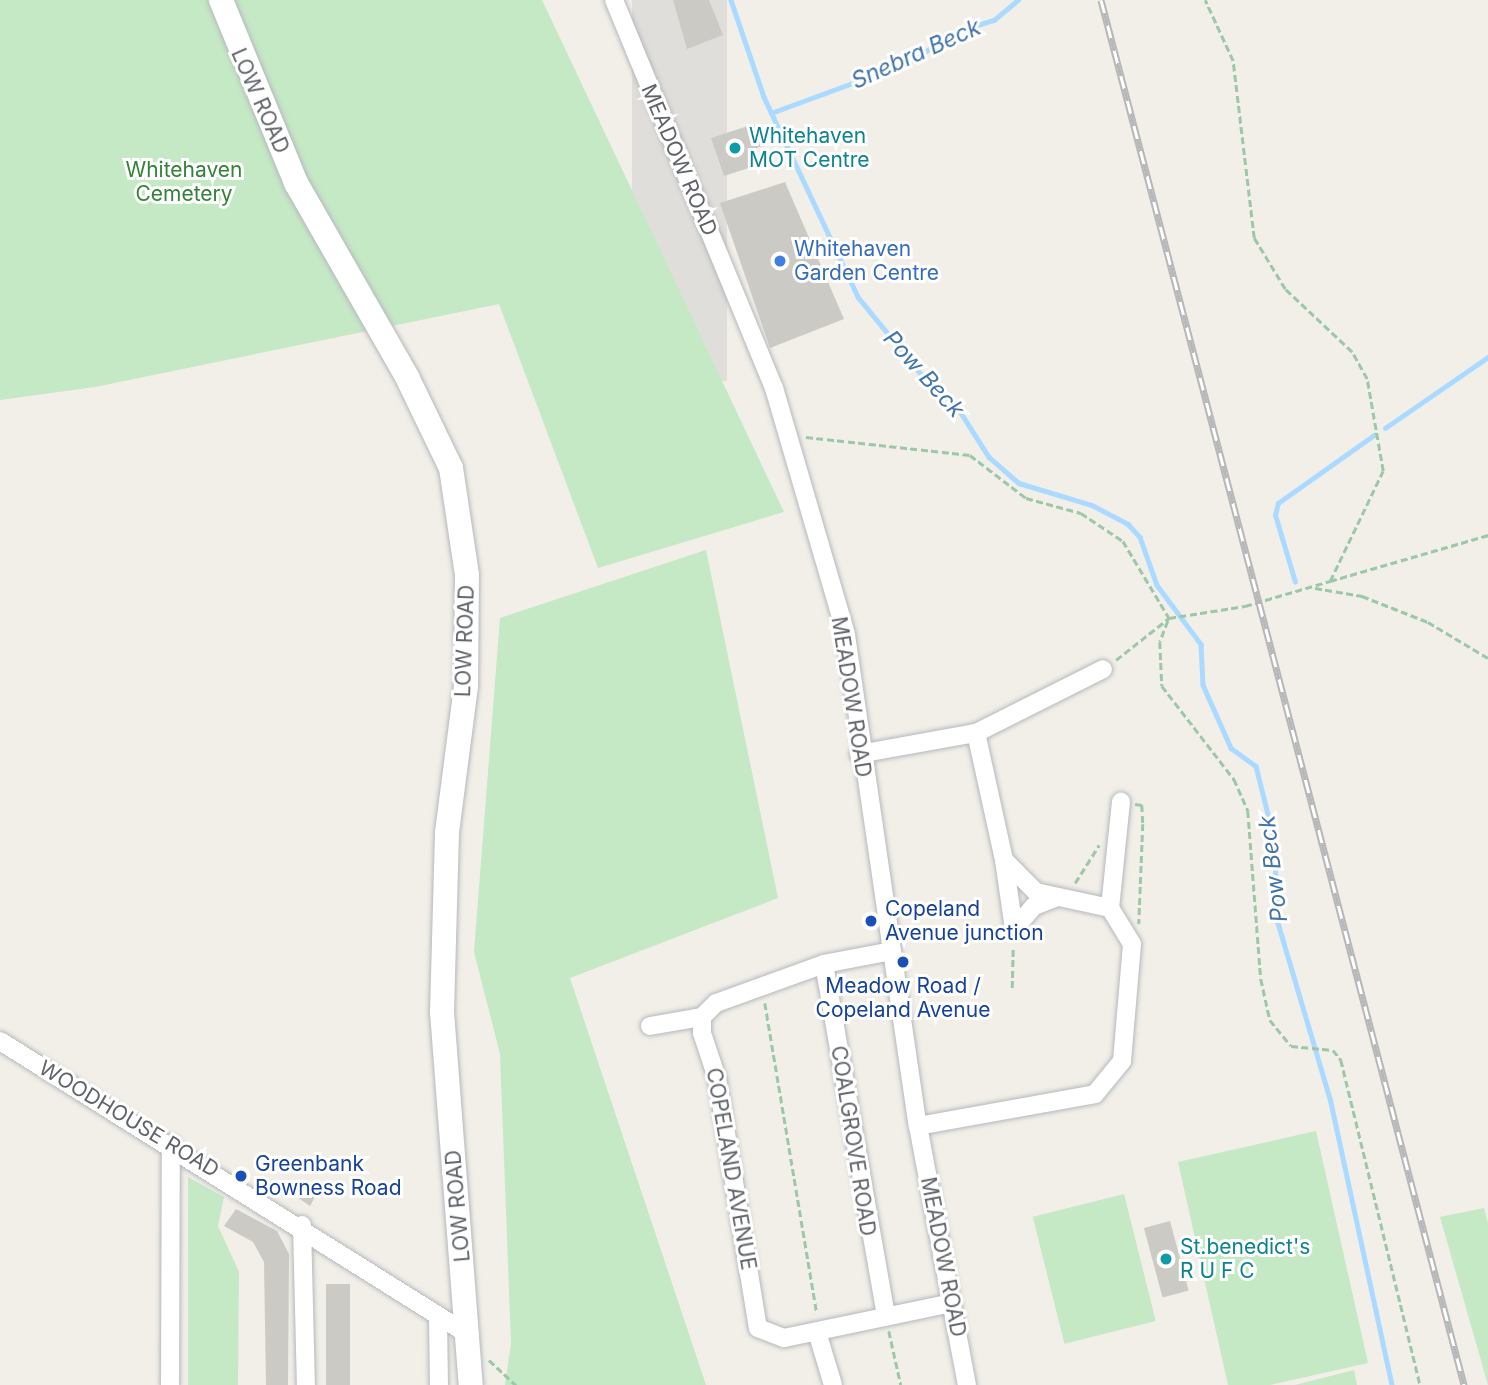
<!DOCTYPE html>
<html>
<head>
<meta charset="utf-8">
<style>
	body { margin:0 }
	#map { position:relative; width:1488px; height:1385px; overflow:hidden; background:#f1efe8; font-family:Inter,sans-serif }
	div>[style] { position:absolute }
	.industrial>* { inset:0; background:#e0deda; transform-origin:0 0 }
	.green>* { inset:0; background:#c5e8c5; transform-origin:0 0 }
	.stream>* { height:4.5px; margin:-2.25px; padding:0 2.25px; transform-origin:2.25px; border-radius:2.25px; background:#aadaff }
	.building>* { inset:0; background:#cccac5; transform-origin:0 0 }
	.path>* { height:2.5px; margin-top:-1.25px; transform-origin:0; background:repeating-linear-gradient(90deg,#9cc7a9 0 7px,transparent 0 10.5px) }
	.roads { filter:drop-shadow(0 0 2px #b5b8bc) drop-shadow(0 0 2px #b5b8bc) }
	.street>* { height:18px; margin:-9px; padding:0 9px; transform-origin:9px; border-radius:9px; background:#fff }
	.secondary>* { height:24px; margin:-12px; padding:0 12px; transform-origin:12px; border-radius:12px; background:#fff }
	.rail>* { height:7px; margin-top:-3.5px; transform-origin:0; background:repeating-linear-gradient(90deg,#fff 0 13px,#b6b7b8 0 26px); box-sizing:border-box; border-block:2px solid #b6b7b8 }
	.dots>* { width:19px; height:19px; translate:-50% -50%; box-sizing:border-box; border:4px solid #fff; border-radius:50% }
	span { translate:-50% -50%; white-space:nowrap; text-align:center; line-height:1.15; -webkit-text-stroke:6px #fff; paint-order:stroke }
	.street-label { font-size:21px; color:#5f6368 }
	.culture-label { font-size:21px; color:#0d838f }
	.left { translate:0 -50%; text-align:left }
	.park-label { font-size:21px; color:#348238 }
	.shop-label { font-size:21px; color:#366cbe }
	.transit-label { font-size:21px; color:#164399 }
	.water-label { font-size:23px; color:#4174aa; font-style:italic }
</style>
</head>
<body>
<div id="map">
	<div class="industrial">
		<div style="left:632px;top:0;width:95px;height:381px"></div>
	</div>
	<div class="green">
		<div style="clip-path:polygon(0 0,542px 0,784px 512px,598px 568px,499px 304px,95px 387px,0 400px)"></div>
		<div style="clip-path:polygon(706px 550px,778px 898px,570px 978px,706px 1385px,505px 1385px,511px 1343px,500px 1054px,474px 952px,500px 618px)"></div>
		<div style="clip-path:polygon(1316px 1131px,1368px 1363px,1270px 1385px,1228px 1385px,1178px 1162px)"></div>
		<div style="clip-path:polygon(188px 1177px,224px 1197px,218px 1226px,239px 1272px,238px 1385px,188px 1385px)"></div>
		<div style="left:1124px;top:1194px;width:131px;height:94px;rotate:76deg"></div>
		<div style="clip-path:polygon(1484px 1208px,1488px 1223px,1488px 1385px,1440px 1217px)"></div>
		<div style="clip-path:polygon(1354px 1370px,1357px 1385px,1295px 1385px)"></div>
	</div>
	<div class="stream">
		<div style="left:731px;top:0;width:102px;rotate:71.2deg"></div>
		<div style="left:764px;top:97px;width:221px;rotate:64.8deg"></div>
		<div style="left:858px;top:297px;width:120px;rotate:50.7deg"></div>
		<div style="left:934px;top:390px;width:27px;rotate:34deg"></div>
		<div style="left:956px;top:405px;width:62px;rotate:57.6deg"></div>
		<div style="left:989px;top:457px;width:40px;rotate:41deg"></div>
		<div style="left:1019px;top:483px;width:76px;rotate:16.8deg"></div>
		<div style="left:1092px;top:505px;width:41px;rotate:27.8deg"></div>
		<div style="left:1128px;top:524px;width:18px;rotate:47deg"></div>
		<div style="left:1140px;top:537px;width:51px;rotate:70.5deg"></div>
		<div style="left:1157px;top:585px;width:74px;rotate:53.3deg"></div>
		<div style="left:1201px;top:644px;width:41px;rotate:87.2deg"></div>
		<div style="left:1203px;top:685px;width:69px;rotate:66deg"></div>
		<div style="left:1231px;top:748px;width:31px;rotate:36deg"></div>
		<div style="left:1256px;top:766px;width:74px;rotate:76deg"></div>
		<div style="left:1274px;top:838px;width:85px;rotate:87.3deg"></div>
		<div style="left:1278px;top:923px;width:183px;rotate:73.5deg"></div>
		<div style="left:1330px;top:1098px;width:294px;rotate:77.8deg"></div>
		<div style="left:771px;top:113px;width:145px;rotate:-20.2deg"></div>
		<div style="left:907px;top:63px;width:60px;rotate:-32.1deg"></div>
		<div style="left:958px;top:31px;width:38px;rotate:-17deg"></div>
		<div style="left:994px;top:20px;width:31px;rotate:-40deg"></div>
		<div style="left:1385px;top:428px;width:125px;rotate:-34.6deg"></div>
		<div style="left:1295px;top:582px;width:70px;rotate:-106.6deg"></div>
		<div style="left:1275px;top:515px;width:12px;rotate:-76deg"></div>
		<div style="left:1278px;top:503px;width:118px;rotate:-35.3deg"></div>
	</div>
	<div class="building">
		<div style="clip-path:polygon(673px 0,709px 0,723px 35px,687px 49px)"></div>
		<div style="clip-path:polygon(754px 124px,762px 146px,749px 151px,755px 166px,724px 176px,711px 138px)"></div>
		<div style="clip-path:polygon(785px 182px,844px 319px,770px 348px,720px 203px)"></div>
		<div style="clip-path:polygon(306px 1186px,317px 1193px,310px 1206px,297px 1197px)"></div>
		<div style="clip-path:polygon(236px 1209px,277px 1231px,289px 1254px,288px 1385px,266px 1385px,264px 1262px,253px 1242px,224px 1226px)"></div>
		<div style="left:1170px;top:1221px;width:72px;height:27px;rotate:75deg"></div>
		<div style="left:326px;top:1284px;width:24px;height:101px"></div>
	</div>
	<div class="path">
		<div style="left:806px;top:437px;width:165px;rotate:6.3deg"></div>
		<div style="left:970px;top:455px;width:71px;rotate:37.5deg"></div>
		<div style="left:1026px;top:498px;width:57px;rotate:15.3deg"></div>
		<div style="left:1081px;top:513px;width:50px;rotate:33.7deg"></div>
		<div style="left:1123px;top:541px;width:90px;rotate:59.1deg"></div>
		<div style="left:1330px;top:581px;width:165px;rotate:-16.2deg"></div>
		<div style="left:1315px;top:588px;width:48px;rotate:9.7deg"></div>
		<div style="left:1362px;top:596px;width:71px;rotate:21.5deg"></div>
		<div style="left:1428px;top:622px;width:70px;rotate:31deg"></div>
		<div style="left:1168px;top:621px;width:22px;rotate:111deg"></div>
		<div style="left:1160px;top:642px;width:44px;rotate:87.4deg"></div>
		<div style="left:1162px;top:686px;width:118px;rotate:52.3deg"></div>
		<div style="left:1234px;top:779px;width:35px;rotate:66deg"></div>
		<div style="left:1248px;top:811px;width:169px;rotate:85.6deg"></div>
		<div style="left:1261px;top:979px;width:42px;rotate:77.6deg"></div>
		<div style="left:1270px;top:1020px;width:33px;rotate:51deg"></div>
		<div style="left:1291px;top:1046px;width:42px;rotate:5.4deg"></div>
		<div style="left:1333px;top:1050px;width:13px;rotate:51deg"></div>
		<div style="left:1341px;top:1060px;width:334px;rotate:76.3deg"></div>
		<div style="left:1116px;top:660px;width:68px;rotate:-38.4deg"></div>
		<div style="left:1169px;top:618px;width:77px;rotate:-9deg"></div>
		<div style="left:1245px;top:606px;width:89px;rotate:-16.4deg"></div>
		<div style="left:1330px;top:581px;width:122px;rotate:-64.3deg"></div>
		<div style="left:1383px;top:471px;width:93px;rotate:-99.9deg"></div>
		<div style="left:1367px;top:379px;width:31px;rotate:-119deg"></div>
		<div style="left:1352px;top:352px;width:92px;rotate:-136.8deg"></div>
		<div style="left:1285px;top:289px;width:60px;rotate:-121.3deg"></div>
		<div style="left:1254px;top:238px;width:178px;rotate:-96.8deg"></div>
		<div style="left:1233px;top:61px;width:67px;rotate:-114.7deg"></div>
		<div style="left:1135px;top:804px;width:7px;rotate:8deg"></div>
		<div style="left:1142px;top:805px;width:19px;rotate:87deg"></div>
		<div style="left:1143px;top:824px;width:100px;rotate:92.3deg"></div>
		<div style="left:1075px;top:883px;width:45px;rotate:-57.7deg"></div>
		<div style="left:1012px;top:988px;width:42px;rotate:-88.6deg"></div>
		<div style="left:765px;top:1003px;width:315px;rotate:80.5deg"></div>
		<div style="left:889px;top:1331px;width:55px;rotate:77.5deg"></div>
		<div style="left:489px;top:1360px;width:37px;rotate:43deg"></div>
	</div>
	<div class="roads">
		<div class="street">
			<div style="left:614px;top:0;width:420px;rotate:67.6deg"></div>
			<div style="left:774px;top:388px;width:257px;rotate:73.7deg"></div>
			<div style="left:846px;top:635px;width:496px;rotate:81.7deg"></div>
			<div style="left:918px;top:1126px;width:264px;rotate:79.3deg"></div>
			<div style="left:859px;top:754px;width:119px;rotate:-10.2deg"></div>
			<div style="left:976px;top:733px;width:142px;rotate:-26.7deg"></div>
			<div style="left:1004px;top:860px;width:70px;rotate:81.8deg"></div>
			<div style="left:1014px;top:929px;width:30px;rotate:-49deg"></div>
			<div style="left:1034px;top:906px;width:22px;rotate:-21deg"></div>
			<div style="left:1110px;top:908px;width:107px;rotate:-84.1deg"></div>
			<div style="left:892px;top:951px;width:69px;rotate:169.2deg"></div>
			<div style="left:824px;top:964px;width:115px;rotate:160.1deg"></div>
			<div style="left:716px;top:1003px;width:20px;rotate:135deg"></div>
			<div style="left:702px;top:1017px;width:16px;rotate:90deg"></div>
			<div style="left:702px;top:1033px;width:47px;rotate:71.6deg"></div>
			<div style="left:717px;top:1078px;width:253px;rotate:80.7deg"></div>
			<div style="left:758px;top:1328px;width:28px;rotate:21deg"></div>
			<div style="left:784px;top:1338px;width:171px;rotate:-11.8deg"></div>
			<div style="left:824px;top:964px;width:358px;rotate:80deg"></div>
			<div style="left:650px;top:1026px;width:53px;rotate:-9.8deg"></div>
			<div style="left:0;top:1041px;width:554px;rotate:32.08deg"></div>
			<div style="left:918px;top:1126px;width:180px;rotate:-10.2deg"></div>
			<div style="left:1095px;top:1094px;width:43px;rotate:-50.7deg"></div>
			<div style="left:1122px;top:1061px;width:117px;rotate:-85.1deg"></div>
			<div style="left:1132px;top:944px;width:42px;rotate:-121.4deg"></div>
			<div style="left:1110px;top:908px;width:76px;rotate:-167.8deg"></div>
			<div style="left:1036px;top:892px;width:45px;rotate:-135deg"></div>
			<div style="left:1004px;top:860px;width:130px;rotate:-102.4deg"></div>
			<div style="left:302px;top:1225px;width:160px;rotate:88.6deg"></div>
			<div style="left:438px;top:1316px;width:69px;rotate:89.2deg"></div>
			<div style="left:817px;top:1332px;width:55px;rotate:73.2deg"></div>
			<div style="left:170px;top:1385px;width:241px;rotate:-89.8deg"></div>
		</div>
		<div class="secondary">
			<div style="left:221px;top:0;width:198px;rotate:67.7deg"></div>
			<div style="left:296px;top:183px;width:224px;rotate:60.2deg"></div>
			<div style="left:407px;top:377px;width:101px;rotate:64.2deg"></div>
			<div style="left:451px;top:468px;width:108px;rotate:81.5deg"></div>
			<div style="left:467px;top:575px;width:111px;rotate:90.5deg"></div>
			<div style="left:466px;top:686px;width:148px;rotate:97.4deg"></div>
			<div style="left:447px;top:833px;width:179px;rotate:91.6deg"></div>
			<div style="left:442px;top:1012px;width:374px;rotate:85.6deg"></div>
		</div>
	</div>
	<div class="rail">
		<div style="left:1101px;top:0;width:1432px;rotate:75.31deg"></div>
	</div>
	<div class="dots">
		<div style="left:735px;top:148px;background:#0f9aa8"></div>
		<div style="left:780px;top:261px;background:#3f7fe0"></div>
		<div style="left:871px;top:921px;background:#1a4fb4"></div>
		<div style="left:903px;top:962px;background:#1a4fb4"></div>
		<div style="left:241px;top:1176px;background:#1a4fb4"></div>
		<div style="left:1166px;top:1259px;background:#0f9aa8"></div>
	</div>
	<div class="street-label">
		<span style="left:260px;top:101px;rotate:66deg">LOW ROAD</span>
		<span style="left:679px;top:160px;rotate:67deg">MEADOW ROAD</span>
		<span style="left:465px;top:641px;rotate:-88deg">LOW ROAD</span>
		<span style="left:851px;top:697px;rotate:81deg">MEADOW ROAD</span>
		<span style="left:129px;top:1119px;rotate:31deg">WOODHOUSE ROAD</span>
		<span style="left:853px;top:1141px;rotate:81deg">COALGROVE ROAD</span>
		<span style="left:731px;top:1169px;rotate:80deg">COPELAND AVENUE</span>
		<span style="left:458px;top:1206px;rotate:-95deg">LOW ROAD</span>
		<span style="left:943px;top:1257px;rotate:79deg">MEADOW ROAD</span>
	</div>
	<div class="culture-label">
		<span class="left" style="left:749px;top:148px">Whitehaven<br>MOT Centre</span>
		<span class="left" style="left:1180px;top:1259px">St.benedict's<br>R U F C</span>
	</div>
	<div class="park-label">
		<span style="left:184px;top:182px">Whitehaven<br>Cemetery</span>
	</div>
	<div class="shop-label">
		<span class="left" style="left:794px;top:261px">Whitehaven<br>Garden Centre</span>
	</div>
	<div class="transit-label">
		<span class="left" style="left:885px;top:921px">Copeland<br>Avenue junction</span>
		<span style="left:903px;top:998px">Meadow Road /<br>Copeland Avenue</span>
		<span class="left" style="left:255px;top:1176px">Greenbank<br>Bowness Road</span>
	</div>
	<div class="water-label">
		<span style="left:916px;top:54px;rotate:-24deg">Snebra Beck</span>
		<span style="left:924px;top:374px;rotate:48deg">Pow Beck</span>
		<span style="left:1273px;top:869px;rotate:-97deg">Pow Beck</span>
	</div>
</div>
</body>
</html>
